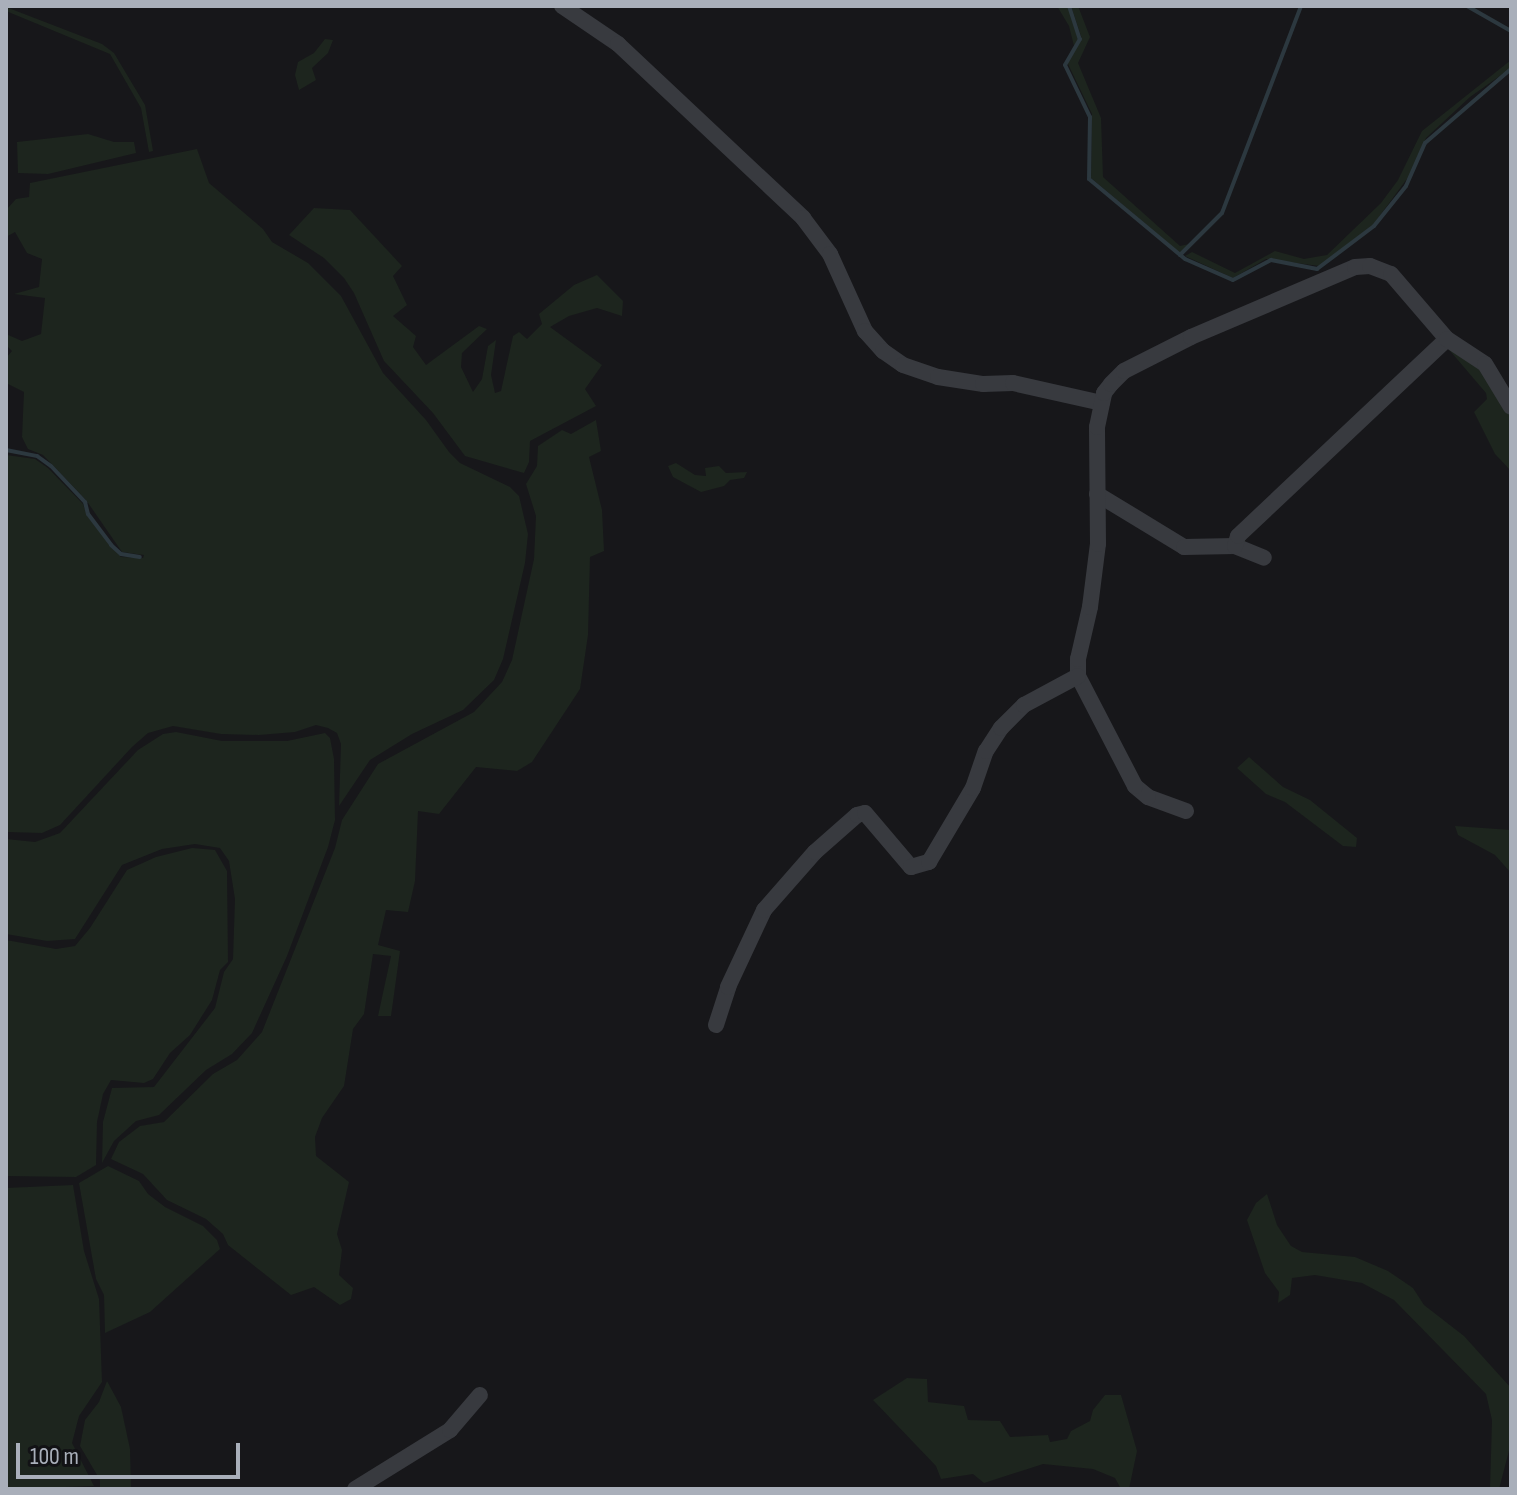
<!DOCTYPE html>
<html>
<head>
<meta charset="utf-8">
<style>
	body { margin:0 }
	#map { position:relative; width:1517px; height:1495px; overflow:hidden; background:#17171a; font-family:"Sofia Sans Condensed",sans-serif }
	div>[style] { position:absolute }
	.green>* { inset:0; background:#1d251e }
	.stream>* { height:4px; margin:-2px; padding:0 2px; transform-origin:2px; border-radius:2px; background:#2c383f }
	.minor>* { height:16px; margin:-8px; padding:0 8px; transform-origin:8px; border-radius:8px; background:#383a3f }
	span { translate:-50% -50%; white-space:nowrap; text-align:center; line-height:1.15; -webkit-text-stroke:6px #121215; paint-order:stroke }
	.frame { position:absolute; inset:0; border:8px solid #a9afba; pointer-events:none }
	.scale { position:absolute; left:16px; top:1443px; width:224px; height:36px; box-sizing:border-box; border:4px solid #a9afba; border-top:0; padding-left:10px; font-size:24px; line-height:28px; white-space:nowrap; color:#a9afba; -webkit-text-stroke:6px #121215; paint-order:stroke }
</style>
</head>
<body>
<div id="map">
	<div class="green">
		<div style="clip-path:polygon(1057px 6px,1067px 6px,1071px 14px,1079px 38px,1074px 46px,1069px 26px)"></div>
		<div style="clip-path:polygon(1071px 6px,1078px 6px,1090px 37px,1078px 63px,1101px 118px,1103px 177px,1180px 246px,1189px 244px,1180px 253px,1091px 178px,1092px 114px,1067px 62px,1082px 39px)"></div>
		<div style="clip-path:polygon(6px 7px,102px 44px,114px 53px,145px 105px,153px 151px,149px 152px,141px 108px,110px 54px,6px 11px)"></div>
		<div style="clip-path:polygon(325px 39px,333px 40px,328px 53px,312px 68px,316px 80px,299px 90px,295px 75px,298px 62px,314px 53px)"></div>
		<div style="clip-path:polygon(1511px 60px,1511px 68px,1470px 97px,1426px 138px,1409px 176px,1373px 225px,1319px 266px,1266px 259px,1233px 278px,1185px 256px,1192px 252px,1235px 273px,1275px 251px,1304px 259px,1327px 255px,1381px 203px,1398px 180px,1422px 131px)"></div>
		<div style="clip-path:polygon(88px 134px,114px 142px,134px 142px,136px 153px,48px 174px,18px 173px,17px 142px)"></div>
		<div style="clip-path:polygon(197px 149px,209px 183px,263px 229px,272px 242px,308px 263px,341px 296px,383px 373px,426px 420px,449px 452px,460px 463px,510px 487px,519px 496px,528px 534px,525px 563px,503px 659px,494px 680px,463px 710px,412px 734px,370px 760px,339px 806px,341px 744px,337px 733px,328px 728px,316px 725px,295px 732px,259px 735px,221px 734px,173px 726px,148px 733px,132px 747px,60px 825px,42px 833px,7px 832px,6px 455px,35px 459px,48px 468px,83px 504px,88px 517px,121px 557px,143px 558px,144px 555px,122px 552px,86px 500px,43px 455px,28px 449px,22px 437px,24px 392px,6px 383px,6px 358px,12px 351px,6px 345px,6px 334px,22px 341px,41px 334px,45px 298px,14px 294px,39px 287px,42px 259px,27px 253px,15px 232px,6px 237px,6px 210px,16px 199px,29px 197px,30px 183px)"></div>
		<div style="clip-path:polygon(314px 208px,350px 210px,402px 266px,393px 276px,407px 305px,393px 316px,416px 336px,413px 347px,426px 365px,479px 326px,487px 329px,462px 353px,461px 367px,473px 392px,482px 379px,488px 346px,496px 340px,491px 375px,495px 393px,501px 391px,513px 336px,519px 332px,527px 339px,542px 324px,539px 314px,574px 285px,597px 275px,623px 301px,622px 316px,597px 308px,569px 316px,550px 327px,602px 365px,585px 389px,596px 406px,530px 441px,529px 462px,524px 473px,465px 456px,433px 413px,384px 361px,354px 293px,344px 278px,324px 258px,289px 235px)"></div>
		<div style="clip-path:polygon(1445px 345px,1466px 354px,1498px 387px,1511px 416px,1511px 471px,1495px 454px,1474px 412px,1487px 399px,1486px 393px)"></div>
		<div style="clip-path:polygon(596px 420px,601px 451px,589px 457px,602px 510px,604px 551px,590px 557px,588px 635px,580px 689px,532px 762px,517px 771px,476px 767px,439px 814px,418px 811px,415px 881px,408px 912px,386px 910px,378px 945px,400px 951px,391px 1016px,378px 1016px,391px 956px,373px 954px,364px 1014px,353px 1029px,344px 1086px,322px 1118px,315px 1137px,316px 1156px,349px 1182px,337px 1234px,342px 1250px,339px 1275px,353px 1288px,351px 1299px,340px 1305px,314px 1287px,291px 1295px,228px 1245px,223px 1234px,206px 1219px,167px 1200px,143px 1174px,111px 1159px,119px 1142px,140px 1126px,164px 1122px,213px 1074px,237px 1060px,262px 1032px,335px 848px,342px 820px,378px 764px,474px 712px,502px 682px,512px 660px,534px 559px,536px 516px,526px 484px,537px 466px,538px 446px,562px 430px,571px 434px)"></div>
		<div style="clip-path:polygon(676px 463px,695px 475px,706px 476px,705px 468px,719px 466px,726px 473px,747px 472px,744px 478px,730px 480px,724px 486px,701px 492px,673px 477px,668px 466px)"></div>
		<div style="clip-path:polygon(176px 732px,222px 741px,287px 741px,325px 733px,330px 738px,334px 759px,335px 820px,328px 847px,287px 956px,252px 1033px,232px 1054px,206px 1070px,159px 1115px,136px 1121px,114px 1141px,102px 1163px,103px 1122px,112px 1088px,154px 1087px,215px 1008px,224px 972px,233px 959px,235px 899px,229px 861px,220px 848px,195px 844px,162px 849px,122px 865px,75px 939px,47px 941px,6px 934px,6px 839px,35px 842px,60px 833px,138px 750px,163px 734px)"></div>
		<div style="clip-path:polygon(1249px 757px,1283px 787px,1310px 800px,1357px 838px,1356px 847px,1343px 846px,1285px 802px,1266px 794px,1237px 768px)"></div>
		<div style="clip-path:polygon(1455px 826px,1511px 830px,1511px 873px,1495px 855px,1458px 835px)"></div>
		<div style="clip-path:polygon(192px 848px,215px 850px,227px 871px,228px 962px,220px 970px,212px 1000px,190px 1035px,170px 1053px,153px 1079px,144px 1083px,111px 1080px,103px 1094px,97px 1122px,96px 1165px,76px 1177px,6px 1176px,6px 940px,56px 949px,75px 946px,90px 928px,127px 870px,156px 857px)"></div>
		<div style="clip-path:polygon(108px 1166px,139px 1181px,148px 1194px,165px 1207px,203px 1226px,217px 1240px,220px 1249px,150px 1312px,105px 1333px,104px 1295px,96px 1279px,79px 1183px)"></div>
		<div style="clip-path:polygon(73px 1185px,84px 1251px,99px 1299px,102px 1382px,79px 1416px,72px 1443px,94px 1486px,6px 1489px,6px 1188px)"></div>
		<div style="clip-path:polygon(1267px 1194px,1277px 1225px,1291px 1246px,1302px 1252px,1355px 1257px,1388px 1271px,1413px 1288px,1424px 1305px,1464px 1336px,1511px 1388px,1511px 1443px,1499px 1489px,1490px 1489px,1492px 1420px,1486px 1394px,1394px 1300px,1362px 1283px,1315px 1275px,1292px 1278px,1290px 1295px,1278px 1303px,1279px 1292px,1265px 1273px,1247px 1220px,1256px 1203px)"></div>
		<div style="clip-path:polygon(907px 1378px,927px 1379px,928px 1402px,964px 1406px,968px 1420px,1000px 1421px,1010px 1437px,1048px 1435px,1050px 1442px,1067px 1439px,1071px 1431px,1090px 1421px,1093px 1410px,1105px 1395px,1121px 1395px,1137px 1451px,1129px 1489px,1121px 1489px,1115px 1478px,1093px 1469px,1043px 1464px,984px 1483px,973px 1474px,941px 1479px,936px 1466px,873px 1400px)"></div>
		<div style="clip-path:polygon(107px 1381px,121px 1407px,130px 1449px,131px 1489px,100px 1489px,100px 1480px,80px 1446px,85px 1420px,99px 1402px)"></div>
	</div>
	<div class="stream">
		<div style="left:1069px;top:6px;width:35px;rotate:72deg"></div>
		<div style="left:1080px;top:39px;width:30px;rotate:120deg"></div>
		<div style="left:1065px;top:65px;width:58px;rotate:64.3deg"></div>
		<div style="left:1090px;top:117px;width:62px;rotate:90.9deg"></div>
		<div style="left:1089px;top:179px;width:125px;rotate:39.8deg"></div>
		<div style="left:1185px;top:259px;width:52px;rotate:23.6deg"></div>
		<div style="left:1233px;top:280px;width:43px;rotate:-27.8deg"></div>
		<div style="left:1271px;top:260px;width:47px;rotate:11.1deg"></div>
		<div style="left:1317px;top:269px;width:71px;rotate:-37deg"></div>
		<div style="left:1374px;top:226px;width:51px;rotate:-51.3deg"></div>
		<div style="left:1406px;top:186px;width:47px;rotate:-66.2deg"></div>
		<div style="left:1425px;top:143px;width:113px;rotate:-40.7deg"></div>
		<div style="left:1467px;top:6px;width:51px;rotate:29.6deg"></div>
		<div style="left:1180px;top:255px;width:59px;rotate:-45deg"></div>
		<div style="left:1222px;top:213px;width:222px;rotate:-69.1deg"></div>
		<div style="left:6px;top:450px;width:32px;rotate:11deg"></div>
		<div style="left:37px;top:456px;width:17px;rotate:36deg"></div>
		<div style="left:51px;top:466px;width:50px;rotate:46.6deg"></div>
		<div style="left:85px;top:502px;width:12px;rotate:76deg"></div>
		<div style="left:88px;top:514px;width:39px;rotate:53deg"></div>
		<div style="left:111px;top:545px;width:13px;rotate:42deg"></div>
		<div style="left:121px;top:554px;width:19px;rotate:9deg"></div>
	</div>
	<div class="minor">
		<div style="left:562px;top:6px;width:68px;rotate:34.2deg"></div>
		<div style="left:618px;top:44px;width:254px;rotate:43.2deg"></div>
		<div style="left:803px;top:218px;width:45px;rotate:53.1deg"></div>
		<div style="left:830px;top:254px;width:85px;rotate:65.6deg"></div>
		<div style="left:865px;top:331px;width:27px;rotate:48deg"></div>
		<div style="left:883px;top:351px;width:24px;rotate:35deg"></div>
		<div style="left:903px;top:365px;width:37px;rotate:19deg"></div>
		<div style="left:938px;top:377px;width:46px;rotate:8.8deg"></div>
		<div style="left:983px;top:384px;width:30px;rotate:-2deg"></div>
		<div style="left:1013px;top:383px;width:91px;rotate:12.7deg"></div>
		<div style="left:1097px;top:494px;width:102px;rotate:31.3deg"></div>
		<div style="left:1184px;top:547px;width:51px;rotate:-1.1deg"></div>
		<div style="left:1235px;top:546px;width:31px;rotate:22deg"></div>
		<div style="left:1235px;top:546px;width:10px;rotate:-73deg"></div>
		<div style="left:1238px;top:536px;width:287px;rotate:-43.3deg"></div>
		<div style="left:1186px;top:811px;width:40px;rotate:-159.8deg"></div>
		<div style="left:1148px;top:797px;width:17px;rotate:-140deg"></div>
		<div style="left:1135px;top:786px;width:124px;rotate:-117.4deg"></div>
		<div style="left:1078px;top:676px;width:17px;rotate:-90deg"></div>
		<div style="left:1078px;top:659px;width:53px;rotate:-77deg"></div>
		<div style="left:1090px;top:607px;width:64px;rotate:-82.8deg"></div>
		<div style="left:1098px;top:544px;width:117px;rotate:-90.5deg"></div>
		<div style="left:1097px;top:427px;width:35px;rotate:-78deg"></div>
		<div style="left:1104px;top:393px;width:11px;rotate:-52deg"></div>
		<div style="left:1111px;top:384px;width:18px;rotate:-45deg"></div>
		<div style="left:1124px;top:371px;width:75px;rotate:-26.9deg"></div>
		<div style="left:1191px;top:337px;width:178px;rotate:-23.1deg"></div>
		<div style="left:1355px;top:267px;width:15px;rotate:-4deg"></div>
		<div style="left:1370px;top:266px;width:22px;rotate:21deg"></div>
		<div style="left:1391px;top:274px;width:86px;rotate:49.3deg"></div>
		<div style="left:1447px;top:339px;width:45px;rotate:33.3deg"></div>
		<div style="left:1485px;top:364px;width:50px;rotate:58.8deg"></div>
		<div style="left:716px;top:1025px;width:40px;rotate:-72deg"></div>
		<div style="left:728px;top:987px;width:85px;rotate:-64.9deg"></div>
		<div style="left:764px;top:910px;width:77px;rotate:-48.7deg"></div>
		<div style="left:815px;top:852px;width:56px;rotate:-41.4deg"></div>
		<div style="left:857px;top:815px;width:8px;rotate:-14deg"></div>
		<div style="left:865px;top:813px;width:71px;rotate:49.6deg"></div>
		<div style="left:911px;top:867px;width:19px;rotate:-16deg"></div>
		<div style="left:929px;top:862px;width:86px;rotate:-59.3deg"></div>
		<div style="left:973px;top:788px;width:39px;rotate:-71deg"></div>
		<div style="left:986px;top:751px;width:27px;rotate:-57deg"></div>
		<div style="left:1001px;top:728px;width:33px;rotate:-45deg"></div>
		<div style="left:1024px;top:705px;width:61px;rotate:-28.2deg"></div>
		<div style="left:355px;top:1489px;width:112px;rotate:-31.8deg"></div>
		<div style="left:450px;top:1430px;width:46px;rotate:-49.4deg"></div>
	</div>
	<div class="frame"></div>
	<div class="scale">100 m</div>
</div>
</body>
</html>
